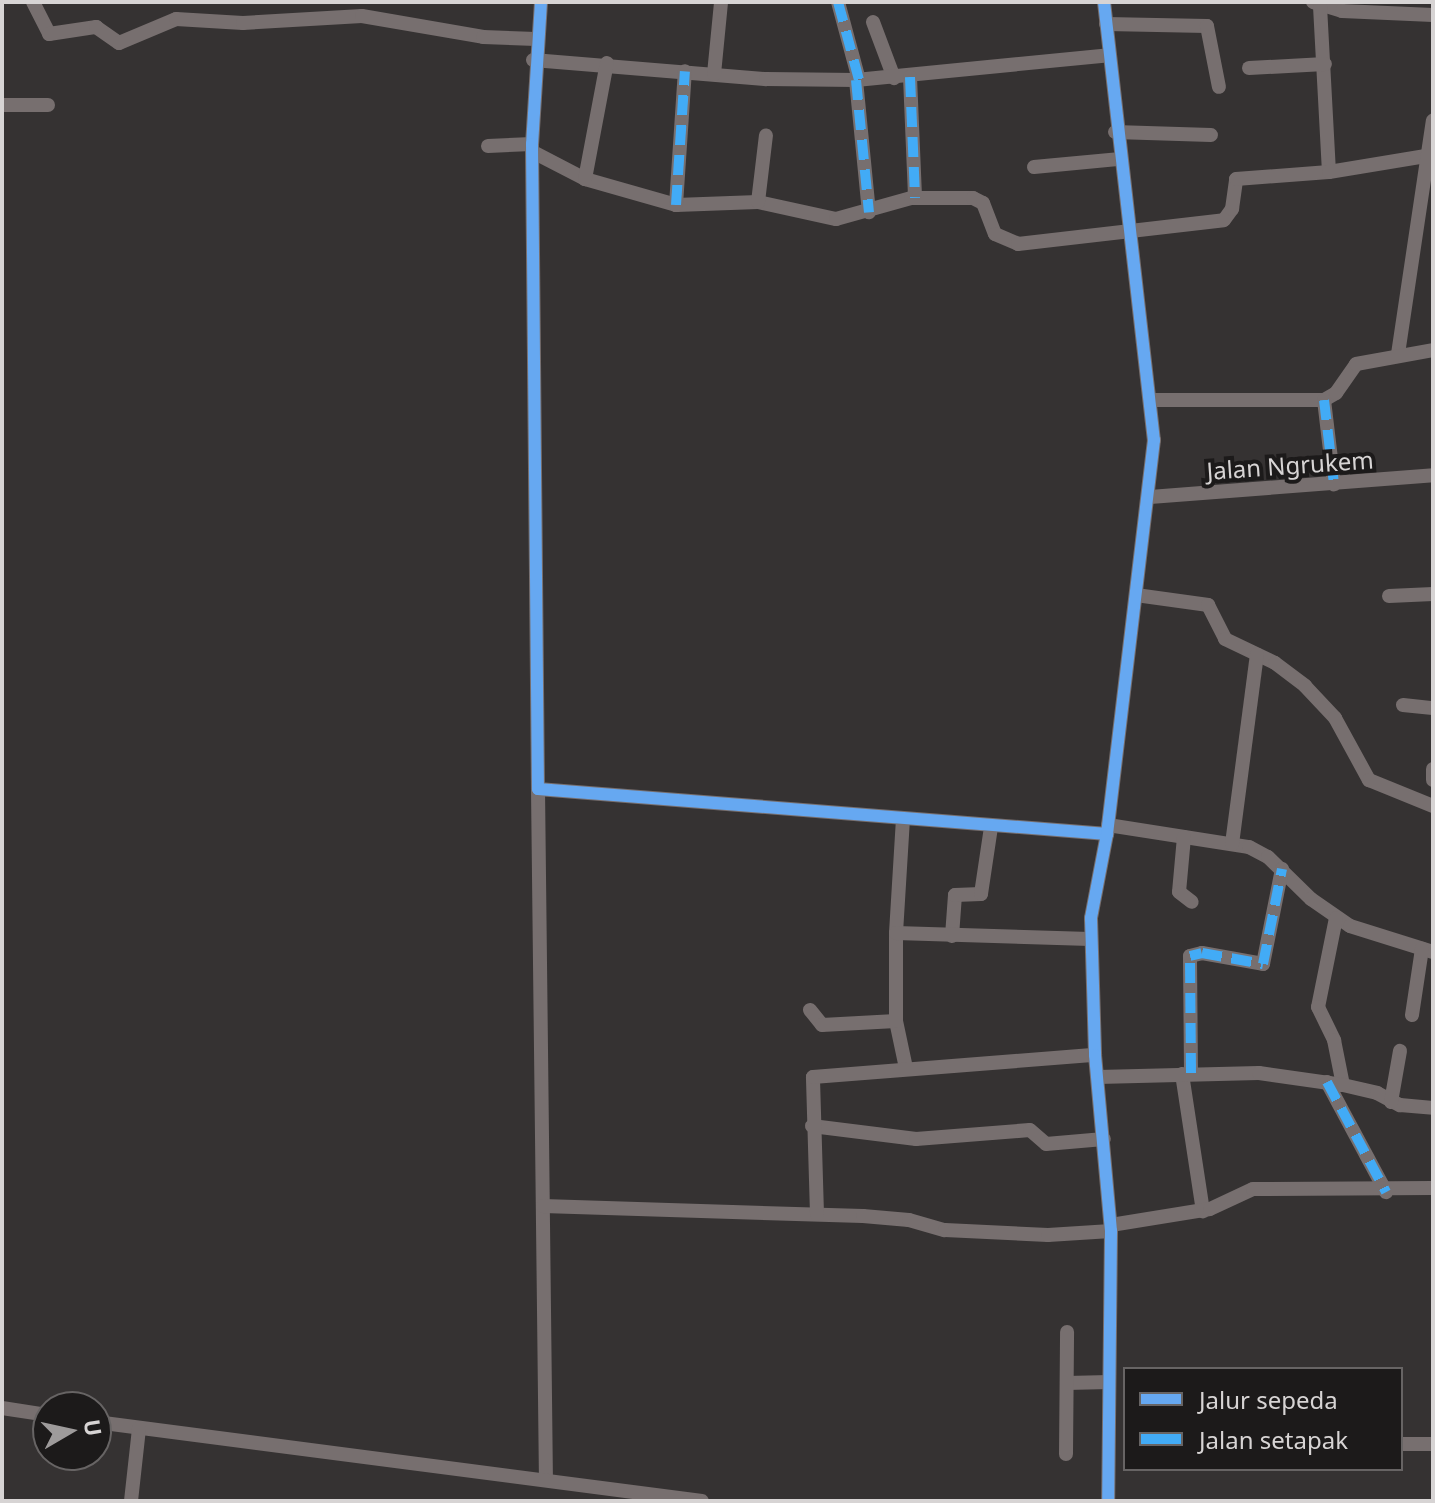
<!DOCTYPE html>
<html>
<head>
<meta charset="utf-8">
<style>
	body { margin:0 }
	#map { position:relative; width:1435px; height:1503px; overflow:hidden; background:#353232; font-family:"Noto Sans",sans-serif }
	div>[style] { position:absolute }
	.minor>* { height:14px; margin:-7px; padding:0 7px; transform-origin:7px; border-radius:7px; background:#776f6f }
	.quiet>* { height:10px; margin-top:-5px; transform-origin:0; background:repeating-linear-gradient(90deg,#42abf6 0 20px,transparent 0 30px) }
	.cycleway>* { height:12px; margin:-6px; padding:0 6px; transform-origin:6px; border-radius:6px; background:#66a8f1 }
	span { translate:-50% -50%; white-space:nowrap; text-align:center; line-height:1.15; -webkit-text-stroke:8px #1c1a1a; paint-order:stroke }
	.street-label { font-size:24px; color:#d7d4d4 }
	.frame { position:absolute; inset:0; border:4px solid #d7d4d4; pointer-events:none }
	.legend { position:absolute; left:1123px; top:1367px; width:280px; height:104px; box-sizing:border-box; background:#1c1a1a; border:2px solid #676464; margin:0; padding:10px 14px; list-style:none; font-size:24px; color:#d7d4d4 }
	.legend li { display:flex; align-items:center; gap:16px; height:40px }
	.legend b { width:40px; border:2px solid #676464 }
	.north { position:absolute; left:32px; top:1391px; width:80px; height:80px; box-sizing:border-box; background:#1c1a1a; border:2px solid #676464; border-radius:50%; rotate:81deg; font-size:22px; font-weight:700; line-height:32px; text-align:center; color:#d7d4d4 }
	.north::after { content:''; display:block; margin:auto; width:28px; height:36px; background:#9e9b9b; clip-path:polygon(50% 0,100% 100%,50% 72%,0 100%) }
</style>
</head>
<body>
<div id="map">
	<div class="minor">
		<div style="left:33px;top:2px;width:36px;rotate:63deg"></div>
		<div style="left:49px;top:34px;width:48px;rotate:-8.5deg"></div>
		<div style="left:96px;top:27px;width:28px;rotate:35deg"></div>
		<div style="left:119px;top:43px;width:62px;rotate:-22.8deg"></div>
		<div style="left:176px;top:19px;width:67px;rotate:3.4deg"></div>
		<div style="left:243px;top:23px;width:119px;rotate:-3.4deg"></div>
		<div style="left:362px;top:16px;width:123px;rotate:9.8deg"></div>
		<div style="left:483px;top:37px;width:53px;rotate:2.2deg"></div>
		<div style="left:541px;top:2px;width:142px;rotate:93.6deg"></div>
		<div style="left:532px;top:144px;width:645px;rotate:89.47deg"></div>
		<div style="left:538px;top:789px;width:571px;rotate:4.52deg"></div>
		<div style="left:838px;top:2px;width:81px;rotate:74.9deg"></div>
		<div style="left:1104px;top:2px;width:441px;rotate:83.5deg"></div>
		<div style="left:1154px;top:440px;width:397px;rotate:96.8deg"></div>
		<div style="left:1107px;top:834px;width:86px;rotate:100.8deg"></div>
		<div style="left:1091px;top:918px;width:137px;rotate:88.3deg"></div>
		<div style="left:1095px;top:1055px;width:177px;rotate:84.8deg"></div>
		<div style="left:1111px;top:1231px;width:270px;rotate:90.6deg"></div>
		<div style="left:1313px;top:2px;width:30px;rotate:17deg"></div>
		<div style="left:1342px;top:11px;width:91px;rotate:2.5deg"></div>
		<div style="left:1320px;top:6px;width:166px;rotate:86.9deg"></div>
		<div style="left:873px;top:22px;width:60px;rotate:69.4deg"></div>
		<div style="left:1106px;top:24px;width:101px;rotate:1.1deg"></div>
		<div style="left:1207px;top:26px;width:62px;rotate:78.9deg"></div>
		<div style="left:533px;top:60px;width:234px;rotate:4.7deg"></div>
		<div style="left:766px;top:79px;width:90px;rotate:0.6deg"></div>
		<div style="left:856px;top:80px;width:254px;rotate:-5.6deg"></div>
		<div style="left:1249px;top:68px;width:76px;rotate:-3deg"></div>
		<div style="left:714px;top:74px;width:72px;rotate:-84.4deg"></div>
		<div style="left:910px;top:77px;width:121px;rotate:87.6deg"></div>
		<div style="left:856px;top:80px;width:133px;rotate:84.4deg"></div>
		<div style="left:2px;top:105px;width:46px"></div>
		<div style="left:1115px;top:132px;width:96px;rotate:1.8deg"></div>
		<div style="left:488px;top:146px;width:44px;rotate:-2.6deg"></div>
		<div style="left:533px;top:152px;width:59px;rotate:27.4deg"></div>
		<div style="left:585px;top:179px;width:95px;rotate:15.9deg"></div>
		<div style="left:676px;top:205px;width:82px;rotate:-2.1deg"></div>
		<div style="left:758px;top:202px;width:80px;rotate:12.3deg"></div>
		<div style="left:836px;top:219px;width:78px;rotate:-15.6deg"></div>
		<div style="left:911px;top:198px;width:62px"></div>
		<div style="left:973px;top:198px;width:11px;rotate:27deg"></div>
		<div style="left:983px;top:203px;width:33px;rotate:69deg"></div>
		<div style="left:995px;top:234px;width:25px;rotate:23deg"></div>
		<div style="left:1018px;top:244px;width:207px;rotate:-6.6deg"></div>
		<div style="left:1224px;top:220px;width:14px;rotate:-54deg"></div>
		<div style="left:1232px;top:209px;width:30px;rotate:-82deg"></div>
		<div style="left:1236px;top:179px;width:93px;rotate:-4.3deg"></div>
		<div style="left:1329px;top:172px;width:98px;rotate:-9.4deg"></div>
		<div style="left:1034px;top:167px;width:84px;rotate:-5.4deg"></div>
		<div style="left:585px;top:179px;width:118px;rotate:-79.3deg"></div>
		<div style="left:758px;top:202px;width:67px;rotate:-83.2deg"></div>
		<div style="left:676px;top:205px;width:134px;rotate:-86.2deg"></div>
		<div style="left:1398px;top:354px;width:236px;rotate:-81.5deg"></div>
		<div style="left:1153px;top:400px;width:171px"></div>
		<div style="left:1324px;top:400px;width:14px;rotate:-30deg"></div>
		<div style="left:1336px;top:393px;width:35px;rotate:-55deg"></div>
		<div style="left:1356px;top:364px;width:78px;rotate:-10.3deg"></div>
		<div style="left:1324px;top:400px;width:85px;rotate:83.2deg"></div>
		<div style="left:1150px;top:497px;width:284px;rotate:-4.4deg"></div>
		<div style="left:1136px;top:595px;width:73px;rotate:7.9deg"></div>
		<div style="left:1208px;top:605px;width:38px;rotate:63deg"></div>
		<div style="left:1225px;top:639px;width:55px;rotate:25.6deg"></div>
		<div style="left:1275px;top:663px;width:38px;rotate:37deg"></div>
		<div style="left:1305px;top:686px;width:44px;rotate:46.8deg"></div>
		<div style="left:1335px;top:718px;width:71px;rotate:61.3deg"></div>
		<div style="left:1369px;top:780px;width:69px;rotate:22.1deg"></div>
		<div style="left:1389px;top:596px;width:44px;rotate:-2.6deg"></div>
		<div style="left:1403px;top:705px;width:30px;rotate:6deg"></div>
		<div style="left:1433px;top:769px;width:11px;rotate:90deg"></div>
		<div style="left:538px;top:789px;width:691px;rotate:89.34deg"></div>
		<div style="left:1108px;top:825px;width:143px;rotate:8.9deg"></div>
		<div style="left:1249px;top:847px;width:21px;rotate:28deg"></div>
		<div style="left:1268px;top:857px;width:60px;rotate:44.3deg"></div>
		<div style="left:1311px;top:899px;width:47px;rotate:34.7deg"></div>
		<div style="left:1350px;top:926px;width:87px;rotate:17.4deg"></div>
		<div style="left:1184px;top:837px;width:55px;rotate:95.2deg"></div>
		<div style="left:1179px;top:892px;width:16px;rotate:38deg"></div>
		<div style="left:1232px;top:844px;width:191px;rotate:-82.5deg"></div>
		<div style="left:1336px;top:918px;width:91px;rotate:101.4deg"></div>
		<div style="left:1318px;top:1007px;width:37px;rotate:64deg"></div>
		<div style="left:1334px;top:1040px;width:46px;rotate:78.7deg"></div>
		<div style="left:896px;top:933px;width:114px;rotate:-86.5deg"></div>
		<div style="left:952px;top:936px;width:41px;rotate:-85.8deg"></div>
		<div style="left:955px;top:895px;width:26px;rotate:-2deg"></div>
		<div style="left:981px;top:894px;width:68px;rotate:-81.5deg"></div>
		<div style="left:810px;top:1010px;width:19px;rotate:51deg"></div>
		<div style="left:822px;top:1025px;width:74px;rotate:-3.1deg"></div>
		<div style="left:896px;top:1021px;width:48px;rotate:78deg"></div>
		<div style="left:1412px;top:1015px;width:67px;rotate:-81.4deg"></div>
		<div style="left:896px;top:1021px;width:88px;rotate:-90deg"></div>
		<div style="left:896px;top:933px;width:194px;rotate:1.8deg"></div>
		<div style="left:1191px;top:1073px;width:117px;rotate:-90.5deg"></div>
		<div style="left:1190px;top:956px;width:12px;rotate:-14deg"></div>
		<div style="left:1202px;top:953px;width:62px;rotate:10.2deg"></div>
		<div style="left:1263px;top:964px;width:97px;rotate:-78.7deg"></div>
		<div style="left:1182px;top:1074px;width:139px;rotate:81.3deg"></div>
		<div style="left:1098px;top:1077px;width:161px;rotate:-1.4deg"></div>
		<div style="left:1259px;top:1073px;width:85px;rotate:8.1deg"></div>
		<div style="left:1343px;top:1085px;width:35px;rotate:13deg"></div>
		<div style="left:1377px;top:1093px;width:26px;rotate:28deg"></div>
		<div style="left:1400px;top:1105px;width:33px;rotate:5deg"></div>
		<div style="left:1327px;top:1082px;width:125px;rotate:61.8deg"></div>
		<div style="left:1391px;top:1102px;width:52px;rotate:-80deg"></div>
		<div style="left:812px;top:1126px;width:105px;rotate:7.1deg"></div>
		<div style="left:916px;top:1139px;width:114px;rotate:-4.5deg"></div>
		<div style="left:1030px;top:1130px;width:21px;rotate:41deg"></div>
		<div style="left:1046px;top:1144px;width:58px;rotate:-4.9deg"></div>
		<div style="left:543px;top:1206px;width:320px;rotate:1.8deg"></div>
		<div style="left:863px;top:1216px;width:46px;rotate:5deg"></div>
		<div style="left:909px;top:1220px;width:37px;rotate:16deg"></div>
		<div style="left:945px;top:1230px;width:103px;rotate:2.8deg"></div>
		<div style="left:1048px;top:1235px;width:63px;rotate:-3.6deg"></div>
		<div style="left:817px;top:1214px;width:137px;rotate:-91.7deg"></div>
		<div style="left:813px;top:1077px;width:283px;rotate:-4.5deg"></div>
		<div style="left:1111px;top:1225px;width:100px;rotate:-9.2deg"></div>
		<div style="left:1210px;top:1209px;width:47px;rotate:-24.9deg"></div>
		<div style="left:1253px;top:1189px;width:180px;rotate:-0.3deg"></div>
		<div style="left:1067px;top:1383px;width:42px;rotate:-1.4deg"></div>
		<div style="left:2px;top:1408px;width:47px;rotate:8.7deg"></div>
		<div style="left:96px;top:1422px;width:611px;rotate:7.43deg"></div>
		<div style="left:1401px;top:1444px;width:32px"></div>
		<div style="left:1066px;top:1454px;width:122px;rotate:-89.5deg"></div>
		<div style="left:131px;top:1501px;width:73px;rotate:-83.7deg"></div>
	</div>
	<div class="quiet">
		<div style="left:838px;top:2px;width:81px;rotate:74.9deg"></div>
		<div style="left:910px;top:77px;width:121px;rotate:87.6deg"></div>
		<div style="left:856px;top:80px;width:133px;rotate:84.4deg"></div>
		<div style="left:676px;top:205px;width:134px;rotate:-86.2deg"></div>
		<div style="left:1324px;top:400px;width:85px;rotate:83.2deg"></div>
		<div style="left:1191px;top:1073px;width:117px;rotate:-90.5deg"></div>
		<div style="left:1190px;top:956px;width:12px;rotate:-14deg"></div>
		<div style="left:1202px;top:953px;width:62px;rotate:10.2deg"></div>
		<div style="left:1263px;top:964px;width:97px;rotate:-78.7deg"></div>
		<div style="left:1327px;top:1082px;width:125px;rotate:61.8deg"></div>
	</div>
	<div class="cycleway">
		<div style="left:541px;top:2px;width:142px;rotate:93.6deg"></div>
		<div style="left:532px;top:144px;width:645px;rotate:89.47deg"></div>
		<div style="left:538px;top:789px;width:571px;rotate:4.52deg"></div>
		<div style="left:1104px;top:2px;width:441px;rotate:83.5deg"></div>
		<div style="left:1154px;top:440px;width:397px;rotate:96.8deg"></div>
		<div style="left:1107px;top:834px;width:86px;rotate:100.8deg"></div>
		<div style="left:1091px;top:918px;width:137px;rotate:88.3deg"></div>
		<div style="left:1095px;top:1055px;width:177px;rotate:84.8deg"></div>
		<div style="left:1111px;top:1231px;width:270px;rotate:90.6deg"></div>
	</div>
	<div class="street-label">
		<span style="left:1290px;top:465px;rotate:-4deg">Jalan Ngrukem</span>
	</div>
	<div class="frame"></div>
	<ul class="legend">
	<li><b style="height:10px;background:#66a8f1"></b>Jalur sepeda</li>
	<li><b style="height:10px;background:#42abf6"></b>Jalan setapak</li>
	</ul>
	<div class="north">U</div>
</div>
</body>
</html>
